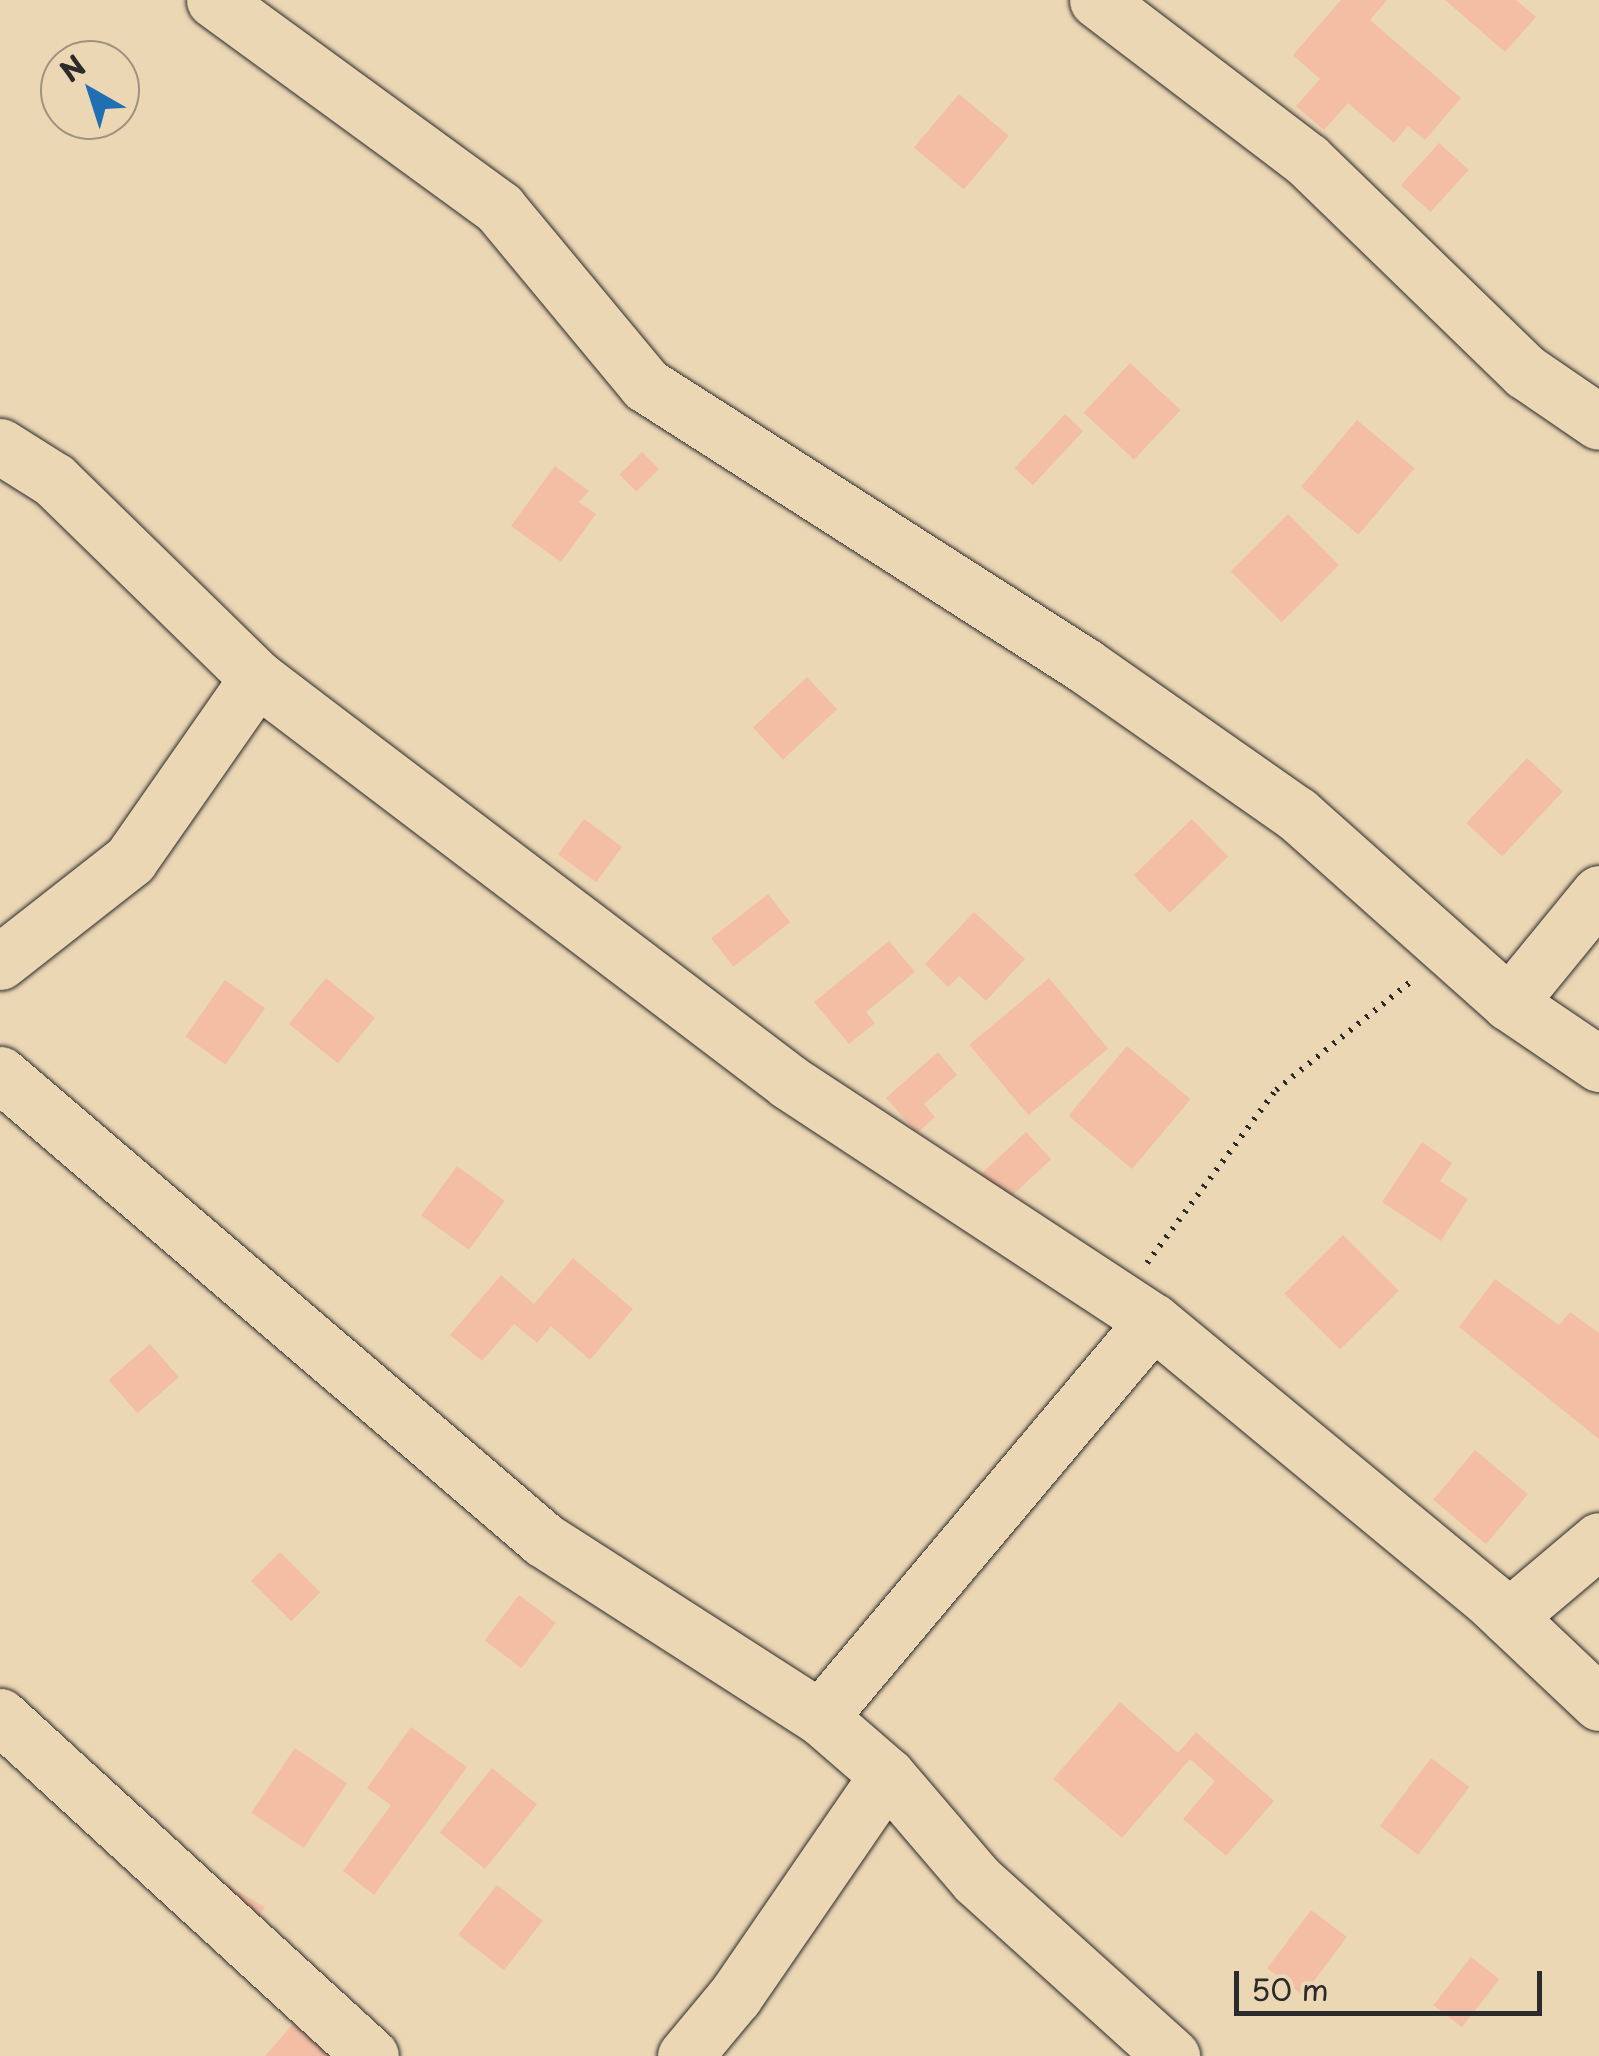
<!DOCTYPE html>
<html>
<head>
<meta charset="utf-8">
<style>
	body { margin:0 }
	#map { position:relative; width:1599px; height:2056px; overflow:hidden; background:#ecd7b5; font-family:"Playpen Sans",sans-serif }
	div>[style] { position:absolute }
	.building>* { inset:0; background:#f3bea4; transform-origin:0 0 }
	.path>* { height:6px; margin-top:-3px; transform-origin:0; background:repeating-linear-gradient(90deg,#2b2b2b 0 2.5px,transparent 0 10.5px) }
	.roads { filter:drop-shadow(0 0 2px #2b2b2b) drop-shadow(0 0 2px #2b2b2b) }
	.minor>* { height:55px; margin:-27.5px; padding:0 27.5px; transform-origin:27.5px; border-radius:27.5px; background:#ecd7b5 }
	span { translate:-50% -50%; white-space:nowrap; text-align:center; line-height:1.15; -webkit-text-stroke:8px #ecd7b5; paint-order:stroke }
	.north { position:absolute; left:40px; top:40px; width:100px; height:100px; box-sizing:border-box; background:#ecd7b5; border:2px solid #9f927e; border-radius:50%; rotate:321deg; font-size:28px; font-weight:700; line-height:40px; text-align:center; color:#2b2b2b }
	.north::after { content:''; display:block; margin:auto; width:35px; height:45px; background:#1f6fb2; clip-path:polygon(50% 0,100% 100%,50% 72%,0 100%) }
	.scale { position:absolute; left:1234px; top:1971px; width:308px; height:45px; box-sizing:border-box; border:5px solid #2b2b2b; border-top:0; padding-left:12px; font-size:30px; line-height:35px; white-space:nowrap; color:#2b2b2b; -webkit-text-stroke:8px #ecd7b5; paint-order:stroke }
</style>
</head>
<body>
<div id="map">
	<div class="building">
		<div style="clip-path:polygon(1341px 0,1387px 0,1370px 20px,1461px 98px,1425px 140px,1408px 126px,1394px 143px,1348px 103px,1324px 130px,1296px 106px,1320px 79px,1293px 55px)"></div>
		<div style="clip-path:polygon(1445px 0,1516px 0,1536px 17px,1505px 52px)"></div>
		<div style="left:959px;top:94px;width:65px;height:70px;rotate:40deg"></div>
		<div style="left:1439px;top:143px;width:40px;height:57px;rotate:42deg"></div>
		<div style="left:1130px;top:363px;width:69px;height:68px;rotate:43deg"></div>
		<div style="left:1065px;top:414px;width:25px;height:74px;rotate:43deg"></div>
		<div style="left:1357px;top:420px;width:75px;height:87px;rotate:40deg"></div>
		<div style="left:642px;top:452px;width:24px;height:32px;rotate:45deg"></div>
		<div style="clip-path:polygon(555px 466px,589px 491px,579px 502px,596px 514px,561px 562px,511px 526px)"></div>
		<div style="left:1288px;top:514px;width:72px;height:81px;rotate:45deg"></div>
		<div style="left:807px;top:677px;width:44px;height:74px;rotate:47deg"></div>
		<div style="left:1527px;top:758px;width:49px;height:89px;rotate:43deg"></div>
		<div style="left:584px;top:819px;width:47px;height:44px;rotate:36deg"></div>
		<div style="left:1192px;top:819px;width:52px;height:81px;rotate:46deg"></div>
		<div style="left:768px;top:894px;width:36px;height:72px;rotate:52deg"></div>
		<div style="clip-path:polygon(974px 912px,1025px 959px,986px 1001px,959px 976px,948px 987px,925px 964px)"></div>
		<div style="clip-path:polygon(889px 941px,915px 972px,866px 1012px,875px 1023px,849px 1044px,814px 1002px)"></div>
		<div style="left:326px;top:978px;width:63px;height:59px;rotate:39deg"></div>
		<div style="left:1049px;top:978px;width:92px;height:104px;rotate:50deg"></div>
		<div style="left:225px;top:980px;width:49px;height:69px;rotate:35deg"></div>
		<div style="left:1127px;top:1046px;width:83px;height:91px;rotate:40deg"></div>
		<div style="clip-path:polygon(938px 1052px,957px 1075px,924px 1104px,935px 1117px,917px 1133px,886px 1098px)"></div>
		<div style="left:1026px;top:1132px;width:37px;height:63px;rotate:47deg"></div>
		<div style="clip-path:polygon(1422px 1142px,1452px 1163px,1440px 1181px,1468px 1199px,1441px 1241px,1382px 1202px)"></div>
		<div style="left:457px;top:1166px;width:59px;height:61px;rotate:36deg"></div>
		<div style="left:1343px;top:1235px;width:79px;height:83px;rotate:45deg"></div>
		<div style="clip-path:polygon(573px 1258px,633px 1309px,590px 1360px,551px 1326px,537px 1343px,514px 1324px,482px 1361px,450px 1335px,501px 1275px,534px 1304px)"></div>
		<div style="clip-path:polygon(1495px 1279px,1559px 1325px,1570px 1312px,1599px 1333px,1599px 1439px,1459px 1327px)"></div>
		<div style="left:150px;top:1344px;width:44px;height:55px;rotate:49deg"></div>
		<div style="left:1475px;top:1450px;width:69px;height:65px;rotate:40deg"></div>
		<div style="left:280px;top:1552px;width:57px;height:41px;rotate:45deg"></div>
		<div style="left:519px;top:1595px;width:46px;height:57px;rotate:37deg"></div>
		<div style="clip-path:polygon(1120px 1702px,1178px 1753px,1196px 1732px,1274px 1801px,1226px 1856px,1183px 1819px,1215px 1781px,1190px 1759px,1122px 1838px,1053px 1779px)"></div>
		<div style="clip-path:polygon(411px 1727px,467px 1767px,374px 1895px,343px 1871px,391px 1805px,367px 1788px)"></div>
		<div style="left:295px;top:1748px;width:63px;height:78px;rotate:34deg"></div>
		<div style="left:1431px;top:1758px;width:48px;height:85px;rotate:37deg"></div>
		<div style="left:492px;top:1768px;width:58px;height:83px;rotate:39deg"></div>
		<div style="left:228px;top:1885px;width:43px;height:26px;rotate:31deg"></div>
		<div style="left:497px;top:1885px;width:58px;height:63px;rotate:38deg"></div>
		<div style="left:1311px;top:1910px;width:45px;height:73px;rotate:37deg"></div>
		<div style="left:1471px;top:1957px;width:36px;height:61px;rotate:38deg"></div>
		<div style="clip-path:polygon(299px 2017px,342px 2056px,265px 2056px)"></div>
	</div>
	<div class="path">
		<div style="left:1147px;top:1263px;width:216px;rotate:-53.3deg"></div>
		<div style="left:1276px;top:1090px;width:177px;rotate:-38.8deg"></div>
	</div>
	<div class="roads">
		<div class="minor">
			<div style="left:214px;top:0;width:353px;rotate:36.1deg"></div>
			<div style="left:499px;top:208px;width:230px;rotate:50.3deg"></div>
			<div style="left:646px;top:385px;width:520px;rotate:32.59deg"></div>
			<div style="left:1084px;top:665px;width:260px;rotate:35deg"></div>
			<div style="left:1297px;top:814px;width:284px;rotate:41.7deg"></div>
			<div style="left:1509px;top:1003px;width:109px;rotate:34.1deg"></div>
			<div style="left:1097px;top:0;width:264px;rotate:37.3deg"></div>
			<div style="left:1307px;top:160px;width:305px;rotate:44.1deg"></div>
			<div style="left:1526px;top:372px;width:88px;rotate:34.4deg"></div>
			<div style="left:0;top:446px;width:64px;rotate:32.2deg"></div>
			<div style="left:54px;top:480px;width:284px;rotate:44.3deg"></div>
			<div style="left:0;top:962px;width:165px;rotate:-38.1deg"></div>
			<div style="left:130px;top:860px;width:222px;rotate:-55.1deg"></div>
			<div style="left:257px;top:678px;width:668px;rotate:37.21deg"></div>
			<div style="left:789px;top:1082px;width:435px;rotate:33.3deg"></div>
			<div style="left:1153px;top:1321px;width:435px;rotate:39.6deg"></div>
			<div style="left:1488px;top:1598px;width:153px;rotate:43.4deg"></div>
			<div style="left:1509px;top:1003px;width:142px;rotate:-50.7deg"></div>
			<div style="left:0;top:1074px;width:716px;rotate:40.58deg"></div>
			<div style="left:544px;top:1540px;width:328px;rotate:32.7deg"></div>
			<div style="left:820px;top:1717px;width:89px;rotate:40.9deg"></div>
			<div style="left:887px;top:1775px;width:138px;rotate:49.4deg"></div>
			<div style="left:977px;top:1880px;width:263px;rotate:42.1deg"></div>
			<div style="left:1508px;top:1617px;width:119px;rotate:-40.2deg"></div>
			<div style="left:0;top:1716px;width:503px;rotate:42.5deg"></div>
			<div style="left:820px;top:1717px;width:517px;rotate:-49.94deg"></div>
			<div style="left:685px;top:2056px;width:78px;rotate:-50.2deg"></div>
			<div style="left:735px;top:1996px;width:268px;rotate:-55.5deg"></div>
		</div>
	</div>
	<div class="north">N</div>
	<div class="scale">50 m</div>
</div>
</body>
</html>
